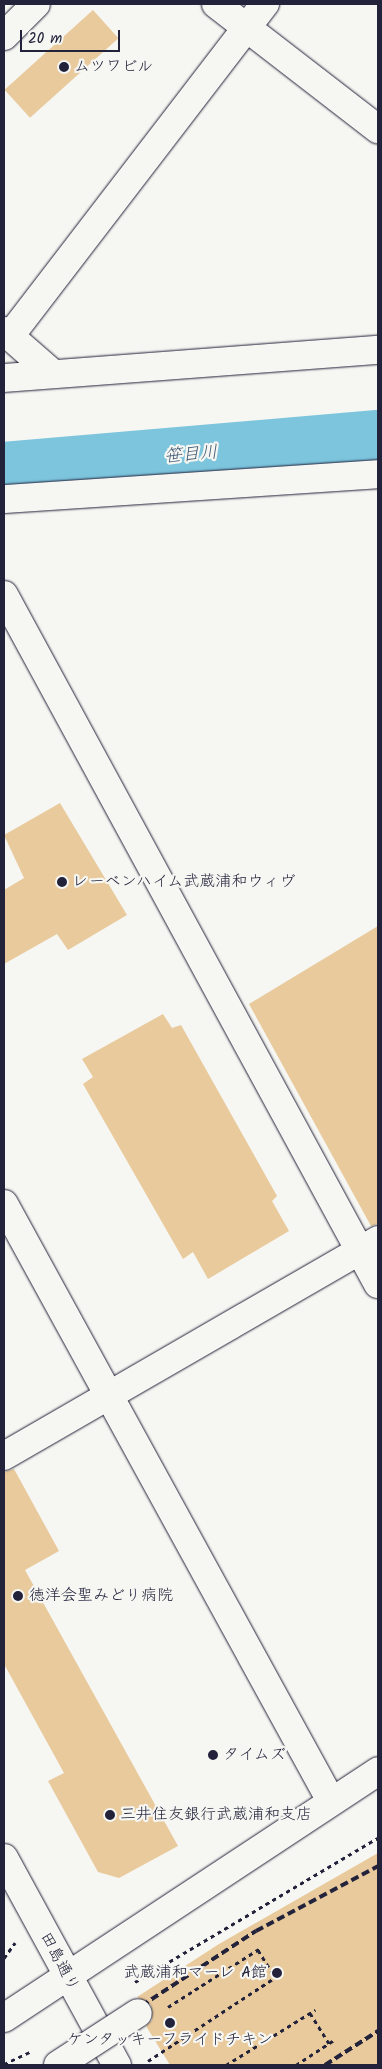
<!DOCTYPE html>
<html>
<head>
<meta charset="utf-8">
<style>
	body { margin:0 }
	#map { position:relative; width:382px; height:2069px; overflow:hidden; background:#f6f6f2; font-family:Kalam,"Klee One",sans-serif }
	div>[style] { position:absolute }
	.river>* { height:60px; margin:-30px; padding:0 30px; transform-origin:30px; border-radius:30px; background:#7cc5dd }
	.building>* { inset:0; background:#e9ca9c; transform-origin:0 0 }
	.path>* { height:3px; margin-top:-1.5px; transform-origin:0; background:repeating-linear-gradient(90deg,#22223b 0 4px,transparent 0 8px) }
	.roads { filter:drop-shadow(0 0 1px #22223b) drop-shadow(0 0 1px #22223b) }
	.street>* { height:28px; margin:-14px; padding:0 14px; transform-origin:14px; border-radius:14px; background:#f6f6f2 }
	.secondary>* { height:28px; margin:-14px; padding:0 14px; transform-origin:14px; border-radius:14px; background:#f6f6f2 }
	.highway>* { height:28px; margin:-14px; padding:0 14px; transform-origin:14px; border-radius:14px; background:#f6f6f2 }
	.rail>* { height:4px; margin-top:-2px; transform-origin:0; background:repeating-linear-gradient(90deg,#22223b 0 8px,transparent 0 12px) }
	.path-bridge>* { height:3px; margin-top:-1.5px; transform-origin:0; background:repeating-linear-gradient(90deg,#22223b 0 4px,transparent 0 8px) }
	.bridges { filter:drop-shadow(0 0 1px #22223b) drop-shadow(0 0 1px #22223b) }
	.street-bridge>* { height:28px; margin:-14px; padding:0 14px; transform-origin:14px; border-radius:14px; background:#f6f6f2 }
	.dots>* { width:14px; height:14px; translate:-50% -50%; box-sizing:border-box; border:2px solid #f6f6f2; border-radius:50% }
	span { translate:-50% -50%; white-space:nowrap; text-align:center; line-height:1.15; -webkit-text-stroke:4.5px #f6f6f2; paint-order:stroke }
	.poi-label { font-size:16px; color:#22223b }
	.left { translate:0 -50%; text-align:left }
	.right { translate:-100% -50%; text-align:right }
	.street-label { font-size:16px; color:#22223b }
	.water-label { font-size:18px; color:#425b74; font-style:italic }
	.frame { position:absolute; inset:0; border:5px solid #22223b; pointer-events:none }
	.scale { position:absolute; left:20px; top:30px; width:100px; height:22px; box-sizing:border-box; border:2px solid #22223b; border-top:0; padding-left:6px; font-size:15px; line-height:18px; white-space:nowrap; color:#22223b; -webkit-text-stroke:4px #f6f6f2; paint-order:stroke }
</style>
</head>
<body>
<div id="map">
	<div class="river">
		<div style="left:4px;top:472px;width:375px;rotate:-4.9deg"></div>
	</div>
	<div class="building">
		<div style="left:93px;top:10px;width:38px;height:119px;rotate:48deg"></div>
		<div style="clip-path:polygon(60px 803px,127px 915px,68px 950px,57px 934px,4px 964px,4px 890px,24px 878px,4px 835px)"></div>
		<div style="clip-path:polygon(378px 926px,378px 1224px,371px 1226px,249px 1004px)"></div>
		<div style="clip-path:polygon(163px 1014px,172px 1028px,181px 1025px,277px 1196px,272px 1201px,289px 1231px,208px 1279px,193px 1252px,183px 1259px,83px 1084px,93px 1077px,82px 1059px)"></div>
		<div style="clip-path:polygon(14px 1469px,59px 1551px,25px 1570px,178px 1846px,119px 1878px,98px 1872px,48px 1781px,64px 1773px,4px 1664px,4px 1472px)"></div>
		<div style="clip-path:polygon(378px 1853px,378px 2065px,170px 2065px,146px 2026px,152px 2020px,151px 2005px,137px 1997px,219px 1944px)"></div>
	</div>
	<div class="path">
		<div style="left:258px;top:1950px;width:32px;rotate:58deg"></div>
		<div style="left:4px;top:1958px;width:19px;rotate:-54deg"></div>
		<div style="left:135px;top:1982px;width:282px;rotate:-30.7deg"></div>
		<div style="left:310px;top:2013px;width:36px;rotate:58deg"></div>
		<div style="left:148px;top:2061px;width:157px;rotate:-33.3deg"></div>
		<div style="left:4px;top:2064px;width:29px;rotate:-25deg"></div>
		<div style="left:226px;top:2065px;width:105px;rotate:-31.7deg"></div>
		<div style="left:296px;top:2065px;width:45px;rotate:-33.3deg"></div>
	</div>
	<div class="roads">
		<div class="street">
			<div style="left:216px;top:4px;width:205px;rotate:37.7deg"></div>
			<div style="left:4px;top:331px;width:64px;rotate:41.2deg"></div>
			<div style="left:10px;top:336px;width:419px;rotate:-52.5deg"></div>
			<div style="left:4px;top:378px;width:375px;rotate:-4.3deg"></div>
			<div style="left:4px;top:499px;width:375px;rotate:-3.8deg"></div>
			<div style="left:4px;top:595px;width:784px;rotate:61.51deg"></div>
			<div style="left:4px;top:1204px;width:681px;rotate:61.29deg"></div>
			<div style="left:4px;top:1456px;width:432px;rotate:-30deg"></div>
		</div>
		<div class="secondary">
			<div style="left:4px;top:1858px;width:236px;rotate:61.4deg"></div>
			<div style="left:4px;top:2018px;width:448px;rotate:-33.4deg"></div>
		</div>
		<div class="highway">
			<div style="left:4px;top:36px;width:45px;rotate:-45deg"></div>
		</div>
	</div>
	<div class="rail">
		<div style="left:51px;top:2065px;width:245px;rotate:-33.2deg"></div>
		<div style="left:256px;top:1931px;width:138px;rotate:-28deg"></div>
		<div style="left:325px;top:2065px;width:63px;rotate:-32.7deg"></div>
	</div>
	<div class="path-bridge">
		<div style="left:168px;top:2007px;width:112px;rotate:-32.6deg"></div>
	</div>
	<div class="bridges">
		<div class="street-bridge">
			<div style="left:58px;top:2065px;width:95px;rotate:-33deg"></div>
		</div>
	</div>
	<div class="dots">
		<div style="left:64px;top:67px;background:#22223b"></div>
		<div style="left:62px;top:882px;background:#22223b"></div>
		<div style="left:18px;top:1596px;background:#22223b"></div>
		<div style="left:213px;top:1755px;background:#22223b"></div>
		<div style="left:110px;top:1815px;background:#22223b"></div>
		<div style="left:277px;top:1973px;background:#22223b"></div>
		<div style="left:170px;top:2023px;background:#22223b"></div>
	</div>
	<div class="poi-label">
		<span class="left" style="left:74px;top:67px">ムツワビル</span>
		<span class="left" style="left:72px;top:882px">レーベンハイム武蔵浦和ウィヴ</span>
		<span class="left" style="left:29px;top:1596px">徳洋会聖みどり病院</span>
		<span class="left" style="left:223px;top:1755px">タイムズ</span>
		<span class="left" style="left:120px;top:1815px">三井住友銀行武蔵浦和支店</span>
		<span class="right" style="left:267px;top:1973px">武蔵浦和マーレ A館</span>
		<span style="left:170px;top:2040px">ケンタッキーフライドチキン</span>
	</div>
	<div class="street-label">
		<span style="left:59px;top:1962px;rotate:62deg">田島通り</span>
	</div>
	<div class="water-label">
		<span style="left:191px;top:456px;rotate:-5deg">笹目川</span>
	</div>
	<div class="frame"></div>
	<div class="scale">20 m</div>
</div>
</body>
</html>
